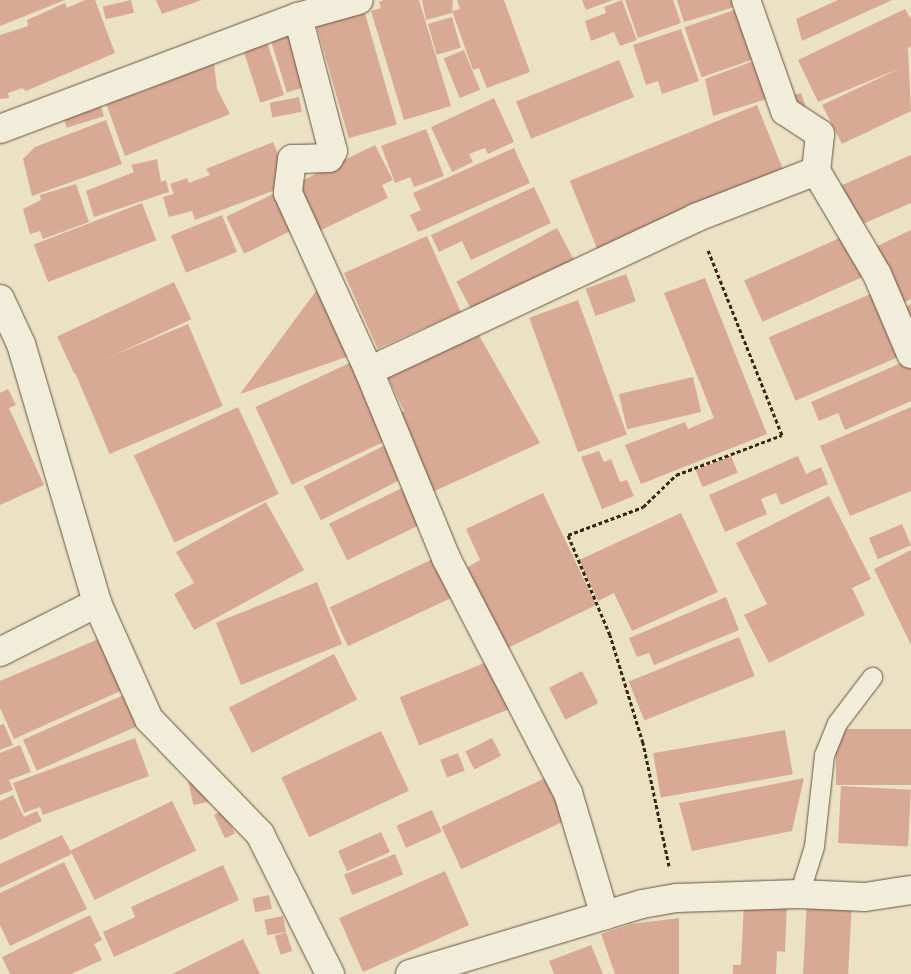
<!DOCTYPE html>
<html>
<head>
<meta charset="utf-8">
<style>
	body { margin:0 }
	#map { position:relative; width:911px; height:974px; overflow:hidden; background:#ebe2c6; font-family:"IM FELL Double Pica",serif }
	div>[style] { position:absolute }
	.building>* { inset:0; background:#d8a995; transform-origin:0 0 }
	.path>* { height:3px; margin-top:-1.5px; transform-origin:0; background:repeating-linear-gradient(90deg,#39260e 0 4px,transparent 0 6.5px) }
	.roads { filter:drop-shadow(0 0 1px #66553c) drop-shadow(0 0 1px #66553c) }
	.lane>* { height:19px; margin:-9.5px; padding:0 9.5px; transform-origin:9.5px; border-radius:9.5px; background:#f2ecda }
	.street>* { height:28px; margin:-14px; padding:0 14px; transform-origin:14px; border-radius:14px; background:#f2ecda }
	.secondary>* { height:28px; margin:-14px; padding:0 14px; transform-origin:14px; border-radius:14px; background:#f2ecda }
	span { translate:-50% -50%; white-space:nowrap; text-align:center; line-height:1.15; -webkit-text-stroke:4px #f2ecda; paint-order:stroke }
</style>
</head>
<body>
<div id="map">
	<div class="building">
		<div style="clip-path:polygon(0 0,65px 0,0 26px)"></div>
		<div style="clip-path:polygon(85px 0,95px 0,115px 53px,26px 91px,22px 88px,8px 93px,9px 98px,0 99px,0 35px,28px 26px,27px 20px,65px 3px,67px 8px)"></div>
		<div style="left:131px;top:0;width:13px;height:29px;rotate:77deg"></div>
		<div style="clip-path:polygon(156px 0,202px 0,162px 14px)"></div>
		<div style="clip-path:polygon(384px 0,419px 0,451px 106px,404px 120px,371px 11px,381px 8px,379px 2px)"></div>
		<div style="clip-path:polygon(422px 0,453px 0,452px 13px,426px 20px)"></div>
		<div style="clip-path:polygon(457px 0,504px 0,530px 72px,487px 88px,479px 68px,473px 70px,452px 11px,460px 9px)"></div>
		<div style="clip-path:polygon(582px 0,613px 0,586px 10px)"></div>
		<div style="clip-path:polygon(622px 0,637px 40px,620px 46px,614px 32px,591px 41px,585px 21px,606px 13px,604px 7px)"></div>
		<div style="clip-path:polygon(625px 0,673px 0,681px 23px,638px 38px)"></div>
		<div style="clip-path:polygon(677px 0,736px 0,738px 6px,684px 22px)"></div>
		<div style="clip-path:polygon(838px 0,892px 0,802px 41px,796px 19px)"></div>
		<div style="left:743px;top:7px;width:53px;height:62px;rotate:71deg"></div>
		<div style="clip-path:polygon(905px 9px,911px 19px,911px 46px,908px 48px,911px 111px,842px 144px,822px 105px,903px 67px,818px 102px,798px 60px)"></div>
		<div style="left:364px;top:10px;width:119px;height:50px;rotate:74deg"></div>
		<div style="left:452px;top:17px;width:32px;height:25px;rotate:74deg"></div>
		<div style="clip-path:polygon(681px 29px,699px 81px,662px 94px,658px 81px,646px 85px,633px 45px)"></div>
		<div style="left:296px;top:30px;width:57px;height:27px;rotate:73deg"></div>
		<div style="left:265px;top:36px;width:62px;height:25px;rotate:72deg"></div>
		<div style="left:464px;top:50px;width:43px;height:22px;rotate:68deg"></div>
		<div style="left:619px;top:60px;width:40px;height:111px;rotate:68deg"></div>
		<div style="clip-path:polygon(756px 60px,773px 97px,713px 116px,705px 79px)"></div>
		<div style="clip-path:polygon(214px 63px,217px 89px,230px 114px,125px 156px,104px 98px,131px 85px,136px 94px)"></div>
		<div style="clip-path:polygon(801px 93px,806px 108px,794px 113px,787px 97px)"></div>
		<div style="left:299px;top:97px;width:15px;height:30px;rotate:79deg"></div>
		<div style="clip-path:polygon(494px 98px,514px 142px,488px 154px,485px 148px,469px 154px,473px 162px,452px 172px,431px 127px)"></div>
		<div style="left:99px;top:100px;width:17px;height:39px;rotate:73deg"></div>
		<div style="left:757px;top:105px;width:76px;height:202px;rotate:68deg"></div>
		<div style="clip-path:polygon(106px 120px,122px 164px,32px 196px,23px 159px,35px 147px)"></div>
		<div style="clip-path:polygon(426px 129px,444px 176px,414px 187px,410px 177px,395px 183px,381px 146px)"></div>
		<div style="clip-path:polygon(273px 142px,286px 173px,283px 187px,195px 220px,192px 211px,169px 217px,163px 197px,174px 194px,170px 184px,187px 178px,189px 183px,210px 175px,206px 169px)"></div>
		<div style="clip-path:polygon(375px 145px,393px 180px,382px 185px,388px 198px,317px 232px,293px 185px)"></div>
		<div style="clip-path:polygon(514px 148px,530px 183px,418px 232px,410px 215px,421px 210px,413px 193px)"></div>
		<div style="clip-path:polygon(911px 155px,911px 203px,858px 226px,840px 186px)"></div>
		<div style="clip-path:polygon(157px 159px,161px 182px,166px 180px,169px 192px,94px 217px,86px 191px,134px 172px,131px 165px)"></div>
		<div style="clip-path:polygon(76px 184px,89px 222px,43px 239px,40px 231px,30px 234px,23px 209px,41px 200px,40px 195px)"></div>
		<div style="clip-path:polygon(534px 187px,551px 223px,471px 260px,462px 241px,439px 252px,431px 235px)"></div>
		<div style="left:273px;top:194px;width:41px;height:52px;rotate:64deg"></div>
		<div style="left:142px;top:203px;width:40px;height:116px;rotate:69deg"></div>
		<div style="left:222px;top:215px;width:40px;height:55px;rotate:68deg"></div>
		<div style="left:557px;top:228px;width:36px;height:114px;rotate:62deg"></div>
		<div style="clip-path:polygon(911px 230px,911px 299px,900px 304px,875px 247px)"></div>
		<div style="left:851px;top:233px;width:45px;height:117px;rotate:66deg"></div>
		<div style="left:427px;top:236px;width:83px;height:91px;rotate:66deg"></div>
		<div style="left:626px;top:274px;width:29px;height:43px;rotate:70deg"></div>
		<div style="clip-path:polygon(705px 278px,767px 434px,641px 484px,625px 445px,685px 422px,688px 429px,714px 418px,664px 293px)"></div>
		<div style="left:174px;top:282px;width:41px;height:129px;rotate:65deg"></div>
		<div style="clip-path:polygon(319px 287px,352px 355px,240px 394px)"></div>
		<div style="left:880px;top:290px;width:69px;height:121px;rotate:67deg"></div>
		<div style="left:578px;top:300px;width:143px;height:52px;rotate:70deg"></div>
		<div style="clip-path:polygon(911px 304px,911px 321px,905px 307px)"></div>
		<div style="left:188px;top:324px;width:89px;height:123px;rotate:67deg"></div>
		<div style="clip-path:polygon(476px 330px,540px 443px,428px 494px,392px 416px,404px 411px,385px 371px)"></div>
		<div style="left:356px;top:360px;width:86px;height:111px;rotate:65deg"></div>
		<div style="clip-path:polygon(908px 360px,911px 368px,911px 401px,845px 430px,838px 413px,819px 421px,811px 402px)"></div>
		<div style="left:693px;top:377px;width:36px;height:76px;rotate:77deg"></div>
		<div style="clip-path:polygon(8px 389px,16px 405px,9px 408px,44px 485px,0 505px,0 393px)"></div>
		<div style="left:238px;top:407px;width:96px;height:115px;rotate:65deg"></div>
		<div style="clip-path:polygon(911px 407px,911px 491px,850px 516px,820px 446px)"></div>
		<div style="left:391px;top:442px;width:38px;height:98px;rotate:63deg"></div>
		<div style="clip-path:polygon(599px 451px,604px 462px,611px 459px,620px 482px,627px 480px,634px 496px,602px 509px,581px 457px)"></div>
		<div style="left:731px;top:456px;width:18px;height:38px;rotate:68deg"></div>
		<div style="clip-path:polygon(798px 456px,806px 474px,821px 467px,828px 484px,781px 505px,776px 493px,761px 499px,767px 514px,725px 532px,709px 495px)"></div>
		<div style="left:402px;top:488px;width:41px;height:81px;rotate:64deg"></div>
		<div style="clip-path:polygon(543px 493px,596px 605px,502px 651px,461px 571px,480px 560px,466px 529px)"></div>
		<div style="clip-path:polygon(829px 496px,871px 579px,852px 588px,865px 615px,769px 663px,744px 615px,767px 604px,736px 543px)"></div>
		<div style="clip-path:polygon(266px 502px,304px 570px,194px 630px,174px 594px,194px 583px,176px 552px)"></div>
		<div style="clip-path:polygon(681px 513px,718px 592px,632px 631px,614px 593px,598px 601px,579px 560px)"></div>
		<div style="left:902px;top:524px;width:23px;height:36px;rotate:67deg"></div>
		<div style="clip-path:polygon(911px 550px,911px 645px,874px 569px)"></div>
		<div style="left:433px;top:559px;width:43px;height:114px;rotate:65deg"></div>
		<div style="left:317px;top:582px;width:67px;height:109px;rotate:68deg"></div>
		<div style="clip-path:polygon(726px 597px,739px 630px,654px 665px,649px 653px,637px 657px,629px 638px)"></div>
		<div style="clip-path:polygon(108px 635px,127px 688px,14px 739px,0 708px,0 681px)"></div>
		<div style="left:739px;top:637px;width:42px;height:119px;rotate:68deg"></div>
		<div style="left:334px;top:654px;width:51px;height:118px;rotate:63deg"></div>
		<div style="left:497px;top:658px;width:52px;height:105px;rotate:68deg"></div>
		<div style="left:582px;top:671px;width:36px;height:37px;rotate:63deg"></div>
		<div style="left:128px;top:693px;width:34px;height:115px;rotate:66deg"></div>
		<div style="clip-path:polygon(4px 724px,13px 745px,0 750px,0 725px)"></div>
		<div style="left:836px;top:729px;width:75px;height:56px"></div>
		<div style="left:785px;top:730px;width:45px;height:134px;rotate:80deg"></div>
		<div style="left:381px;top:731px;width:66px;height:110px;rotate:65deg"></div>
		<div style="clip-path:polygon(135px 738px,149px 776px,43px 815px,40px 807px,24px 813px,13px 783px)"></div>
		<div style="left:492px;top:738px;width:20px;height:30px;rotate:63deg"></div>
		<div style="clip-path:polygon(20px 745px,31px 772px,9px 780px,13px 790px,0 795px,0 753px)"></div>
		<div style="left:458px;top:753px;width:19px;height:19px;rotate:69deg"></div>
		<div style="left:552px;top:775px;width:47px;height:122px;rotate:65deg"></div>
		<div style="left:205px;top:778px;width:24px;height:17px;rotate:78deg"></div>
		<div style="clip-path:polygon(804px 778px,792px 831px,692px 851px,679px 803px)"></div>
		<div style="left:841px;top:786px;width:70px;height:57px;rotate:3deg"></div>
		<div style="clip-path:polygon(13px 795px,24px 817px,37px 811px,42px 821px,0 840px,0 801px)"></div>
		<div style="left:172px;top:801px;width:55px;height:113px;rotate:64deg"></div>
		<div style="left:224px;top:810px;width:26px;height:11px;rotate:65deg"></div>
		<div style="left:432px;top:810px;width:24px;height:39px;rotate:66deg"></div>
		<div style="left:381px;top:832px;width:22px;height:47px;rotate:66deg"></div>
		<div style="clip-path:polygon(62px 835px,72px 854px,0 888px,0 864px)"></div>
		<div style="left:395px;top:854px;width:22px;height:55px;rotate:68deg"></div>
		<div style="clip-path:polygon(64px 862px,87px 909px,10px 946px,0 925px,0 893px)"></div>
		<div style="clip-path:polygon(223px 865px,239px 900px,114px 957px,103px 932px,135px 917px,131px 907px)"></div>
		<div style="left:445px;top:871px;width:59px;height:116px;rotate:66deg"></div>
		<div style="left:269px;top:895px;width:14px;height:17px;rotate:78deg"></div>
		<div style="left:807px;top:899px;width:45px;height:75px;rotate:3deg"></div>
		<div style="clip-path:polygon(744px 901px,787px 902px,785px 952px,777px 951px,776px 974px,733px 974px,733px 965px,741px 965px)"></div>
		<div style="clip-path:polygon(90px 915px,102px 940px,94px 944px,102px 960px,71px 974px,10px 974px,2px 957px)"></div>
		<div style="left:283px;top:916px;width:16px;height:19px;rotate:79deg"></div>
		<div style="clip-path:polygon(679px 918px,679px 974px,615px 974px,601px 934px,631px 924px)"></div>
		<div style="left:286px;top:932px;width:20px;height:12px;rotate:72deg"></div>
		<div style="clip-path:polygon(243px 939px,260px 974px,172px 974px)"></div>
		<div style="clip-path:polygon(591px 945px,603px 974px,554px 974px,549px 961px)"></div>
	</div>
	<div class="path">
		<div style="left:669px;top:866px;width:126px;rotate:-101.9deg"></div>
		<div style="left:643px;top:743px;width:113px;rotate:-107deg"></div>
		<div style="left:610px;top:635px;width:108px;rotate:-112.8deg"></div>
		<div style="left:568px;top:535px;width:80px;rotate:-20.5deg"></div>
		<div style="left:643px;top:507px;width:46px;rotate:-44.1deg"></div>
		<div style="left:676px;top:475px;width:113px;rotate:-20.7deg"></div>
		<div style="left:782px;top:435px;width:199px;rotate:-111.8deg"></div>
	</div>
	<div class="roads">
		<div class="lane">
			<div style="left:799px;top:894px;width:50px;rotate:-72.6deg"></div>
			<div style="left:814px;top:846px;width:92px;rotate:-83.7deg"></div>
			<div style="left:824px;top:755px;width:35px;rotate:-68deg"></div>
			<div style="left:837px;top:723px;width:58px;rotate:-52.7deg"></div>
		</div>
		<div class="street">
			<div style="left:746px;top:0;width:118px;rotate:70.6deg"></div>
			<div style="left:785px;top:111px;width:42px;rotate:33.3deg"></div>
			<div style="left:820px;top:134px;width:37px;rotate:96deg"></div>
			<div style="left:816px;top:171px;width:120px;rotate:59.4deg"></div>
			<div style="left:877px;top:274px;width:87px;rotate:67deg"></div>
			<div style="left:298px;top:17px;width:138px;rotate:75.4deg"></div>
			<div style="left:333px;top:151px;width:8px;rotate:120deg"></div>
			<div style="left:329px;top:158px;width:37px;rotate:178deg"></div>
			<div style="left:292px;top:159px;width:34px;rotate:97deg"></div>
			<div style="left:288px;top:193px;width:196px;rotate:65.5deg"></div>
			<div style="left:369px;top:371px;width:202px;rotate:67.6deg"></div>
			<div style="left:446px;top:558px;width:265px;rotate:62.6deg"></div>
			<div style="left:568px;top:793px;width:128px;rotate:73.3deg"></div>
			<div style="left:0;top:129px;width:318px;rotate:-20.6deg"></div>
			<div style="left:298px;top:17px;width:63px;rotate:-15.6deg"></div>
			<div style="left:369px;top:371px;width:360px;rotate:-25.1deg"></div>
			<div style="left:695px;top:218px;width:130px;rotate:-21.2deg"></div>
			<div style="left:0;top:652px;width:109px;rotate:-26.8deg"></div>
			<div style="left:410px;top:974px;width:242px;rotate:-16.8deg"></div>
			<div style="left:642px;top:904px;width:36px;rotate:-10deg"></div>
			<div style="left:677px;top:898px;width:122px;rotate:-1.9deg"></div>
			<div style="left:799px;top:894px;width:66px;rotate:2.6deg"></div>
			<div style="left:865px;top:897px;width:47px;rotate:-8.7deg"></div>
		</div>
		<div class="secondary">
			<div style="left:0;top:299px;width:50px;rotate:65deg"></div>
			<div style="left:21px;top:344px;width:270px;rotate:73.6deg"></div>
			<div style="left:97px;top:603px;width:127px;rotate:65.9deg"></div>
			<div style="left:149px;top:719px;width:160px;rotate:46deg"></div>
			<div style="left:260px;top:834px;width:157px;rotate:63.4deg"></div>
		</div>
	</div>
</div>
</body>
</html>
